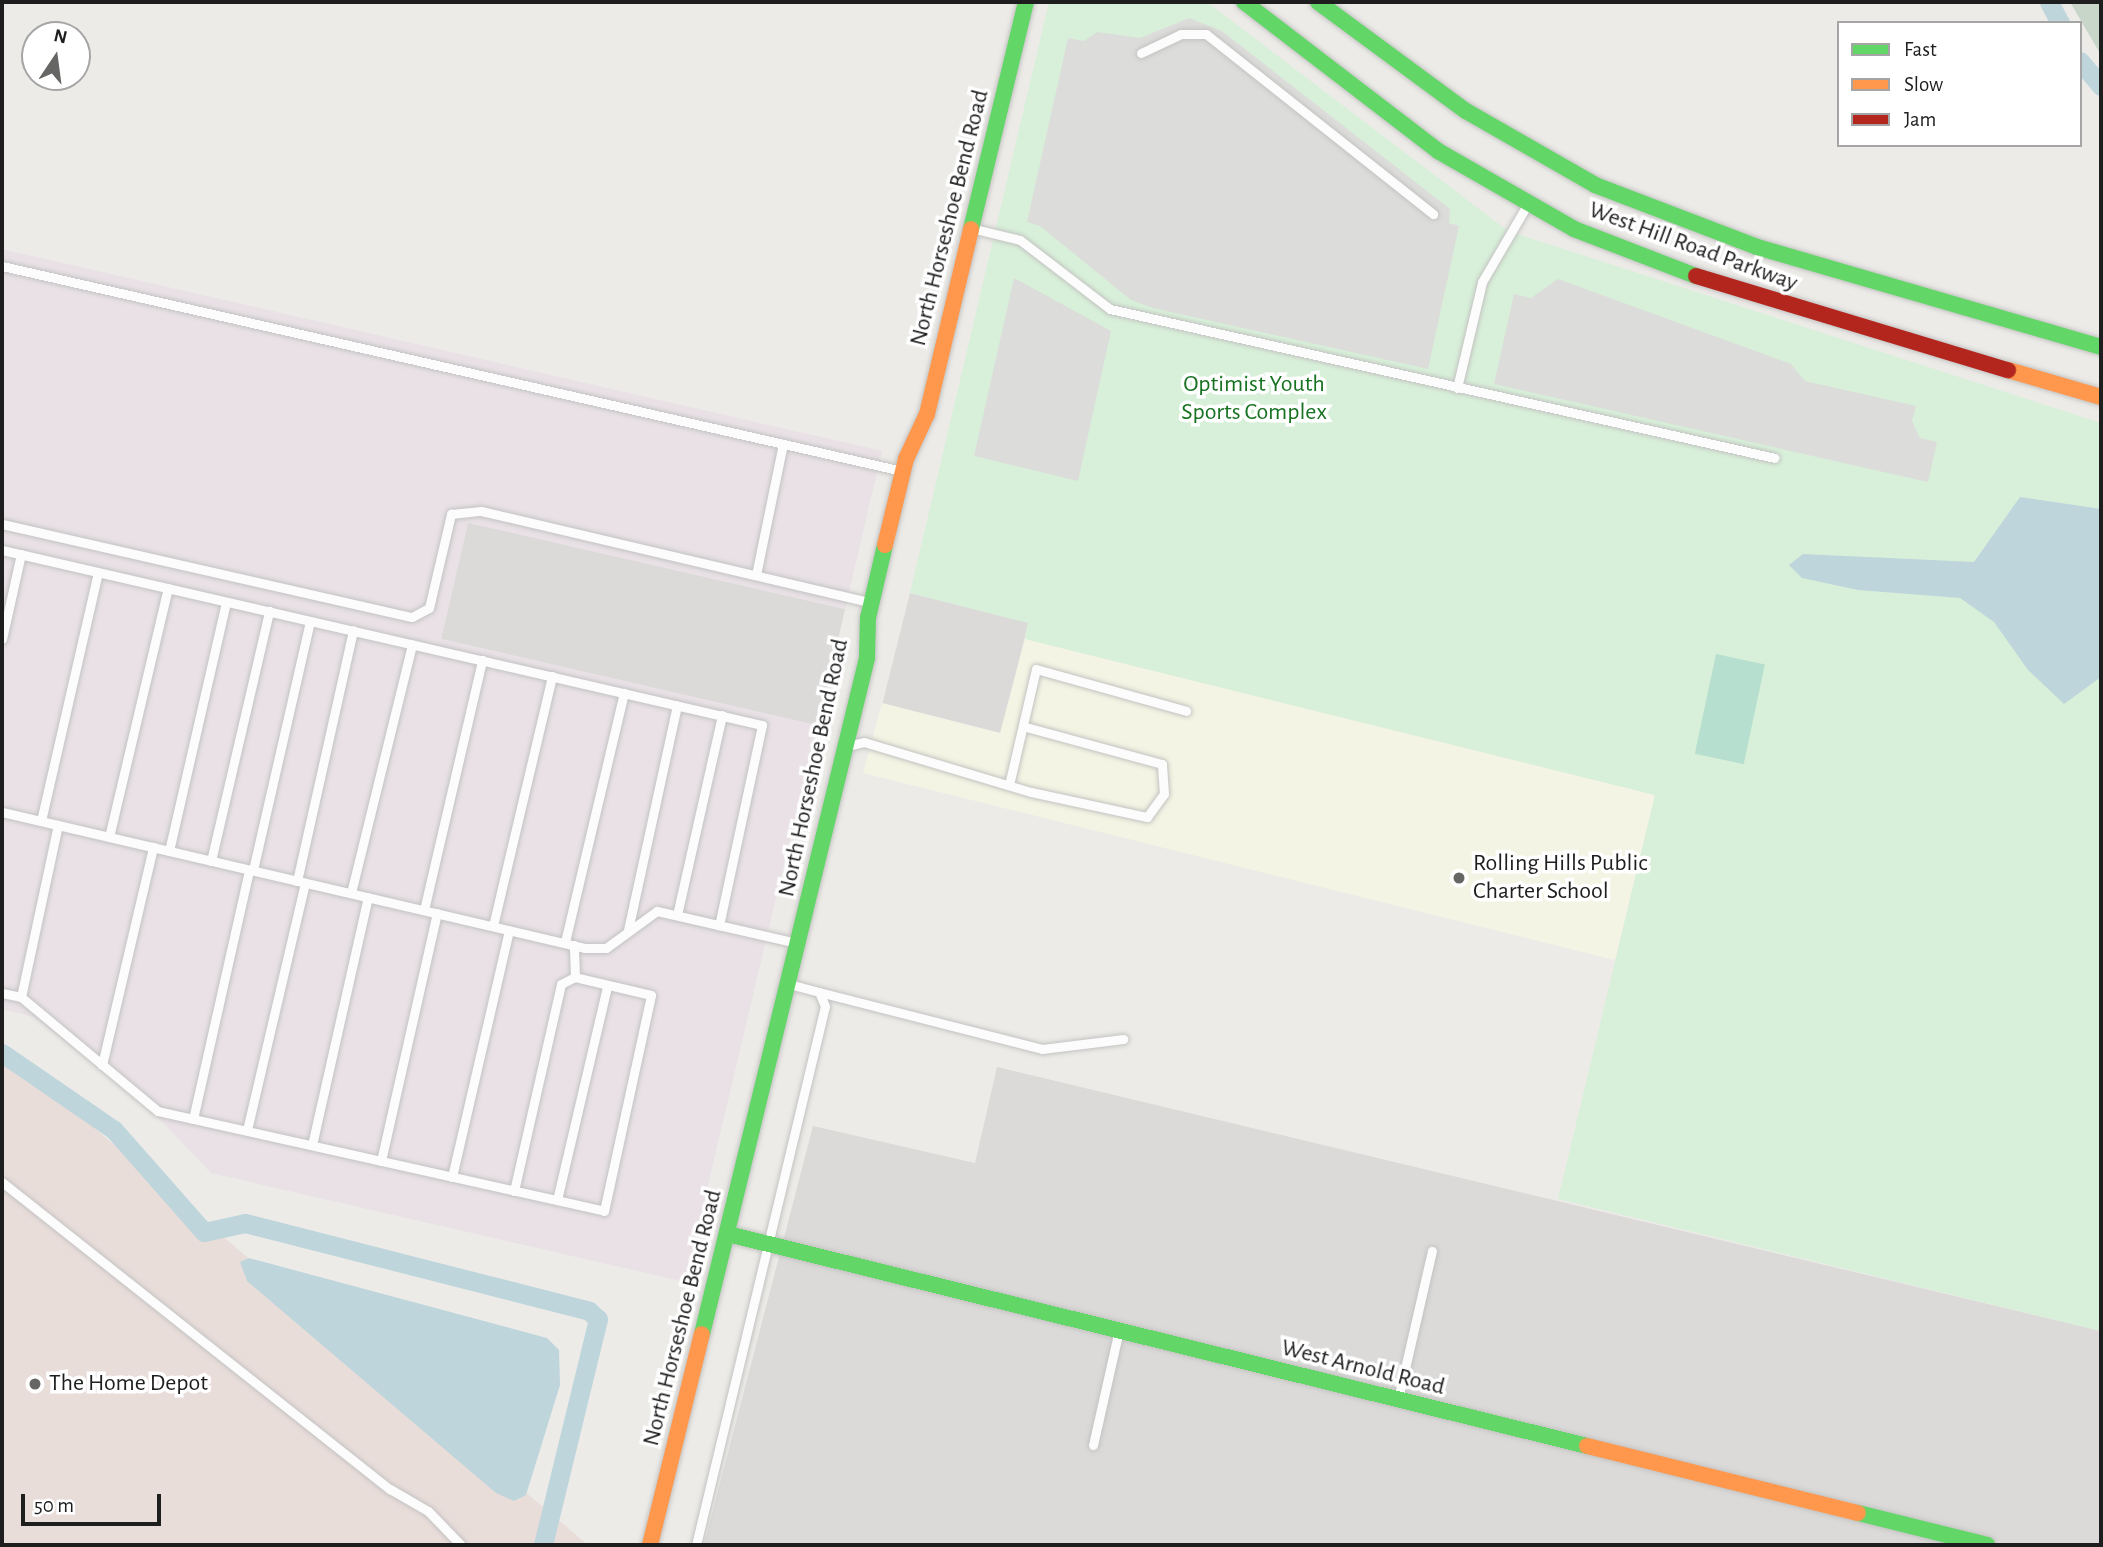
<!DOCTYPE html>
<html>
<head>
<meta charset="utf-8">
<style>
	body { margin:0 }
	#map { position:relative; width:2103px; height:1547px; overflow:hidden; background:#ecebe8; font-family:"Alegreya Sans",sans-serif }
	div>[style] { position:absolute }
	.residential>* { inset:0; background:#dbdad9; transform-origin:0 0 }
	.commercial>* { inset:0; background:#e9ddda }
	.industrial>* { inset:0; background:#e9e1e6 }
	.education>* { inset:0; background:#f4f4e4 }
	.cemetery>* { inset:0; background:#c7d6c8 }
	.park>* { inset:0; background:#d8f0d9 }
	.pitch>* { inset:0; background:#b7dfcf; transform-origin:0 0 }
	.parking>* { inset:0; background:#dcdcda }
	.water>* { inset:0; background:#bed5dc }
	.canal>* { height:19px; margin:-9.5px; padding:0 9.5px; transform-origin:9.5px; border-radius:9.5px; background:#bed5dc }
	.roads { filter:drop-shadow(0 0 2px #c3c3c2) drop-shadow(0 0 2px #c3c3c2) }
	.lane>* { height:9px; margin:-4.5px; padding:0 4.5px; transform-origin:4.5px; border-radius:4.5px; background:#fcfcfc }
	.fast>* { height:16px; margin:-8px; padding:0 8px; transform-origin:8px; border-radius:8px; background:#63d668 }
	.slow>* { height:16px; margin:-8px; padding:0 8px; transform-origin:8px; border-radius:8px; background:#ff974d }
	.jam>* { height:16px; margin:-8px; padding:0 8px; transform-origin:8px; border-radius:8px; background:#b3261e }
	.dots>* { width:19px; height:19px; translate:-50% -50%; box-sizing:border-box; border:4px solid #fff; border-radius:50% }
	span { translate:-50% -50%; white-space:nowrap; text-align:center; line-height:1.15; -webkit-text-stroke:7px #fff; paint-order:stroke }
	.street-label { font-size:24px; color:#1e1e1e }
	.park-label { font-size:24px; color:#177221 }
	.poi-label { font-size:24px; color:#1e1e1e }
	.left { translate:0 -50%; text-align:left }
	.frame { position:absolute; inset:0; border:4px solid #1e1e1e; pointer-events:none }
	.legend { position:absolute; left:1837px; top:21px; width:245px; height:126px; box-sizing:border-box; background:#fff; border:2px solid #a5a5a5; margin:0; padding:9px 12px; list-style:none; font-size:21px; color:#1e1e1e }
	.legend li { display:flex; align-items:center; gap:14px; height:35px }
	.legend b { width:35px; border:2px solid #a5a5a5 }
	.north { position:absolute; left:21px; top:21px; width:70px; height:70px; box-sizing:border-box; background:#fff; border:2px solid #a5a5a5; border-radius:50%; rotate:13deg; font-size:19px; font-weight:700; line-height:28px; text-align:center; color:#1e1e1e }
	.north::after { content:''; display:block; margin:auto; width:24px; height:32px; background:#666665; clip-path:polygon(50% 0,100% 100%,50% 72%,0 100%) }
	.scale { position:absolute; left:21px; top:1494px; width:140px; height:32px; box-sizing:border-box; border:4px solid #1e1e1e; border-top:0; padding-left:9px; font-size:21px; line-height:24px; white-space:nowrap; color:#1e1e1e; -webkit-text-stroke:5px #fff; paint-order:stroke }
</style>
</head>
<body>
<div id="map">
	<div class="residential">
		<div style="left:468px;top:522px;width:387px;height:120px;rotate:13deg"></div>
		<div style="left:910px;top:593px;width:122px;height:114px;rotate:14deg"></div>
		<div style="clip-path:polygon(997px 1067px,2101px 1331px,2101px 1545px,704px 1545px,813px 1126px,975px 1163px)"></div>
	</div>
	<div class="commercial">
		<div style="clip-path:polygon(2px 1050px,588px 1545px,2px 1545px)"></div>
	</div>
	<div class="industrial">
		<div style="clip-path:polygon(2px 249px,882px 451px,845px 609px,468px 523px,441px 639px,817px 725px,685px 1282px,211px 1173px,146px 1105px,34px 1017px,2px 1009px)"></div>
	</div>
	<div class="education">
		<div style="clip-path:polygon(1025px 639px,1655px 795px,1615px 960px,863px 773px,882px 703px,1000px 733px)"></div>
	</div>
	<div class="cemetery">
		<div style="clip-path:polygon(2070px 2px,2101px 2px,2101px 55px)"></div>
	</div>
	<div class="park">
		<div style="clip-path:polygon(1049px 2px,1207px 2px,1508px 231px,2101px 423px,2101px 1331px,1558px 1199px,1655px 795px,1025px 639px,1028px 623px,910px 593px)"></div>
	</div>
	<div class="pitch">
		<div style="left:1716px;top:654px;width:50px;height:102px;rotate:12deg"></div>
	</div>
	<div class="parking">
		<div style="clip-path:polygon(1189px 18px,1222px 31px,1450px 209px,1449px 223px,1459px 226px,1428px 369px,1153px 308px,1131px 300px,1040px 226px,1027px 222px,1068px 38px,1084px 41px,1097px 32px,1140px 38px)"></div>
		<div style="clip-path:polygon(1014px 278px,1111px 331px,1078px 481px,974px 456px)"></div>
		<div style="clip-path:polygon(1558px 279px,1791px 364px,1805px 381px,1916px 406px,1912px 421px,1920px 438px,1937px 442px,1928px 482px,1494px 384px,1514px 294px,1531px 298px)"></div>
	</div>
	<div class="water">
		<div style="clip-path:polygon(2020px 497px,2101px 509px,2101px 677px,2064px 704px,2028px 670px,1994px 622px,1960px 598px,1858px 590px,1802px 578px,1789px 565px,1803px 554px,1974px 562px)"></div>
		<div style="clip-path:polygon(249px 1258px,547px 1338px,559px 1350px,560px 1385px,526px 1495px,514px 1501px,496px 1493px,247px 1281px,240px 1262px)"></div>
	</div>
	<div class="canal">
		<div style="left:2049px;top:2px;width:24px;rotate:62deg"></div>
		<div style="left:2080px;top:61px;width:33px;rotate:50deg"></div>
		<div style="left:2px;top:1053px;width:136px;rotate:34.5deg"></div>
		<div style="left:114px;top:1130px;width:136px;rotate:48.6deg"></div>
		<div style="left:204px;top:1232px;width:42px;rotate:-12.4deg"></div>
		<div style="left:245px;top:1223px;width:355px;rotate:14.3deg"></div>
		<div style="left:589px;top:1311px;width:12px;rotate:42deg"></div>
		<div style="left:598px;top:1319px;width:233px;rotate:103.7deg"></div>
	</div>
	<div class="roads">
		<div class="lane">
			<div style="left:1141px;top:53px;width:44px;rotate:-25.4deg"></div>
			<div style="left:1181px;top:34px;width:25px"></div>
			<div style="left:1206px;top:34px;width:290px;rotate:38.4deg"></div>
			<div style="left:975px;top:229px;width:46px;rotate:13.7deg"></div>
			<div style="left:1020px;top:240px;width:113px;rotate:37.5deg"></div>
			<div style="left:1110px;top:309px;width:681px;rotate:12.63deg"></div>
			<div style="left:2px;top:266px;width:923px;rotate:12.83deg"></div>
			<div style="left:1457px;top:388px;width:109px;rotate:-76.7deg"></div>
			<div style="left:1482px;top:282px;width:89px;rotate:-59.7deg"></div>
			<div style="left:2px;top:524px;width:420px;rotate:12.8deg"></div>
			<div style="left:412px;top:617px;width:19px;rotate:-28deg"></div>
			<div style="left:429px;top:608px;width:97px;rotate:-76.8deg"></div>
			<div style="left:451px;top:514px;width:30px;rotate:-6deg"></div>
			<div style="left:481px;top:511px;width:400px;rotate:13.2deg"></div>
			<div style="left:2px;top:550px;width:780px;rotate:12.97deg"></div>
			<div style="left:762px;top:725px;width:205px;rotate:102.1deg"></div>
			<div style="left:756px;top:575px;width:134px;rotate:-78.4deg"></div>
			<div style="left:2px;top:639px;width:87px;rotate:-77.4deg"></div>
			<div style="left:847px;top:746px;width:17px;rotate:-13deg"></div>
			<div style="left:864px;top:742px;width:174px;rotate:16.7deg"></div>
			<div style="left:1031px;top:792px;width:119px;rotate:12.2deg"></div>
			<div style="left:1147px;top:817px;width:29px;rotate:-54deg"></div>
			<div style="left:1164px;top:794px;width:30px;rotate:-94deg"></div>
			<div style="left:1162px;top:764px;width:141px;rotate:-164.8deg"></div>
			<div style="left:1009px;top:785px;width:119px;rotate:-76.9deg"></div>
			<div style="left:1036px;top:669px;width:156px;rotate:15.6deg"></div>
			<div style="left:2px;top:812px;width:599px;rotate:13.13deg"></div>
			<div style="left:585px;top:948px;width:21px"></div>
			<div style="left:606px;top:948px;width:63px;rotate:-36deg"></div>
			<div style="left:657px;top:911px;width:144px;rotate:12.9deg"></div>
			<div style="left:41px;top:821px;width:255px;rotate:-77.1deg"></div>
			<div style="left:109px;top:837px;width:256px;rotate:-76.7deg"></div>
			<div style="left:169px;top:851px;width:255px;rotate:-77.1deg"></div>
			<div style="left:211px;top:861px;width:257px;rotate:-76.9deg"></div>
			<div style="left:253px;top:870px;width:255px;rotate:-77.1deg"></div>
			<div style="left:297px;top:881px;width:257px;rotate:-77.4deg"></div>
			<div style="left:351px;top:893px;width:256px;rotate:-76.2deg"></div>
			<div style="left:424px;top:910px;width:257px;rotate:-76.9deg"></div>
			<div style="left:677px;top:915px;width:205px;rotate:-77.3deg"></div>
			<div style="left:493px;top:926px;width:257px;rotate:-76.7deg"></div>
			<div style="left:628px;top:930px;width:230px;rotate:-77.7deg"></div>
			<div style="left:565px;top:942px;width:256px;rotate:-76.7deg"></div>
			<div style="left:819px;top:992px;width:230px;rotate:14.3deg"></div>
			<div style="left:1042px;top:1049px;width:82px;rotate:-7deg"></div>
			<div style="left:2px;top:993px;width:19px;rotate:12deg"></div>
			<div style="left:21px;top:997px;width:178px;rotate:39.8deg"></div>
			<div style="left:158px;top:1111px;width:457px;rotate:12.6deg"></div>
			<div style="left:604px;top:1211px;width:221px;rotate:-77.7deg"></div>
			<div style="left:651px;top:995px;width:78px;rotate:-166.7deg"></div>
			<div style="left:575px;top:977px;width:32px;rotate:-92deg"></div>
			<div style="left:21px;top:997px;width:176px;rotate:-77.9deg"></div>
			<div style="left:102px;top:1065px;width:224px;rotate:-76.8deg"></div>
			<div style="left:193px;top:1119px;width:255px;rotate:-77.3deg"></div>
			<div style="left:247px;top:1130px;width:254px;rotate:-76.8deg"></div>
			<div style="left:312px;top:1145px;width:254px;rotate:-77.3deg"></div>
			<div style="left:381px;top:1161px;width:254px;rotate:-77.3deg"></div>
			<div style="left:452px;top:1177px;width:253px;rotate:-77deg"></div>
			<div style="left:2px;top:1182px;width:495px;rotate:38.4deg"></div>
			<div style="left:390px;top:1489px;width:44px;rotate:30.1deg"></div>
			<div style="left:428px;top:1511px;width:47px;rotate:45.9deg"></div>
			<div style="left:514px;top:1191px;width:212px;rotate:-77.2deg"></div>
			<div style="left:561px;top:984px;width:16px;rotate:-27deg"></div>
			<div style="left:557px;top:1200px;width:220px;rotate:-76.8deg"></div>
			<div style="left:1398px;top:1399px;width:152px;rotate:-77.1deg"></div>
			<div style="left:1093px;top:1445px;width:114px;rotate:-77.3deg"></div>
			<div style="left:696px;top:1545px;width:554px;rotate:-76.54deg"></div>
			<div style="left:825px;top:1006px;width:15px;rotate:-113deg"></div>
			<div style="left:819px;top:992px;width:30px;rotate:-165deg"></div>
		</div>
		<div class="fast">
			<div style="left:1244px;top:2px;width:245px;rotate:37.5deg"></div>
			<div style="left:1438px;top:151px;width:157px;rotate:29.8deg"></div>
			<div style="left:1574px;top:229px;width:131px;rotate:21.1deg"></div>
			<div style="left:1318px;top:2px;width:184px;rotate:36.4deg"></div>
			<div style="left:1466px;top:111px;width:149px;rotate:29.8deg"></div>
			<div style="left:1595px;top:185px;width:173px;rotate:20.9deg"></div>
			<div style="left:1757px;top:247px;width:358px;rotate:16.2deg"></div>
			<div style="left:971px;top:229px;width:234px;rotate:-76.4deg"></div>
			<div style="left:728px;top:1234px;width:885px;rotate:13.86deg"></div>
			<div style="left:702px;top:1334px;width:696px;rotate:-76.28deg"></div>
			<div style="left:867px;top:658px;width:40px;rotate:-88.6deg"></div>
			<div style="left:868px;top:618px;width:75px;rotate:-76.9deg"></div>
			<div style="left:1858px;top:1513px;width:133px;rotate:13.9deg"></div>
		</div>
		<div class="slow">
			<div style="left:2008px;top:370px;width:97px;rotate:16.2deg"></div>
			<div style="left:885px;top:545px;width:89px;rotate:-76.3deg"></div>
			<div style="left:906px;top:459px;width:50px;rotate:-65deg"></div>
			<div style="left:927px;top:414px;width:190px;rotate:-76.6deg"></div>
			<div style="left:1587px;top:1446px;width:279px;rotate:13.9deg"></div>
			<div style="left:650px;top:1545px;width:217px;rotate:-76.2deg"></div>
		</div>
		<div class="jam">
			<div style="left:1696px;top:276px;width:326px;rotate:16.8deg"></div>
		</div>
	</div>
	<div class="dots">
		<div style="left:1459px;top:878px;background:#666665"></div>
		<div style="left:35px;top:1384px;background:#666665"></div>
	</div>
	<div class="street-label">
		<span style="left:950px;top:218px;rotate:-76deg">North Horseshoe Bend Road</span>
		<span style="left:1693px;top:247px;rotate:20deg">West Hill Road Parkway</span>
		<span style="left:814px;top:768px;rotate:-78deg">North Horseshoe Bend Road</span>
		<span style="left:683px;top:1318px;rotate:-76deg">North Horseshoe Bend Road</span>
		<span style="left:1363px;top:1368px;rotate:14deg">West Arnold Road</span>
	</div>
	<div class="park-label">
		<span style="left:1254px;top:399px">Optimist Youth<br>Sports Complex</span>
	</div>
	<div class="poi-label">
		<span class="left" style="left:1473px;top:878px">Rolling Hills Public<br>Charter School</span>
		<span class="left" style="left:49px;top:1384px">The Home Depot</span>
	</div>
	<div class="frame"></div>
	<ul class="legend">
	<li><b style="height:9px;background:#63d668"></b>Fast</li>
	<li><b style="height:9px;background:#ff974d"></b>Slow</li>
	<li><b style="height:9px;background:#b3261e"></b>Jam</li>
	</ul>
	<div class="north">N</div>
	<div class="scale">50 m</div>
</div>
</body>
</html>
